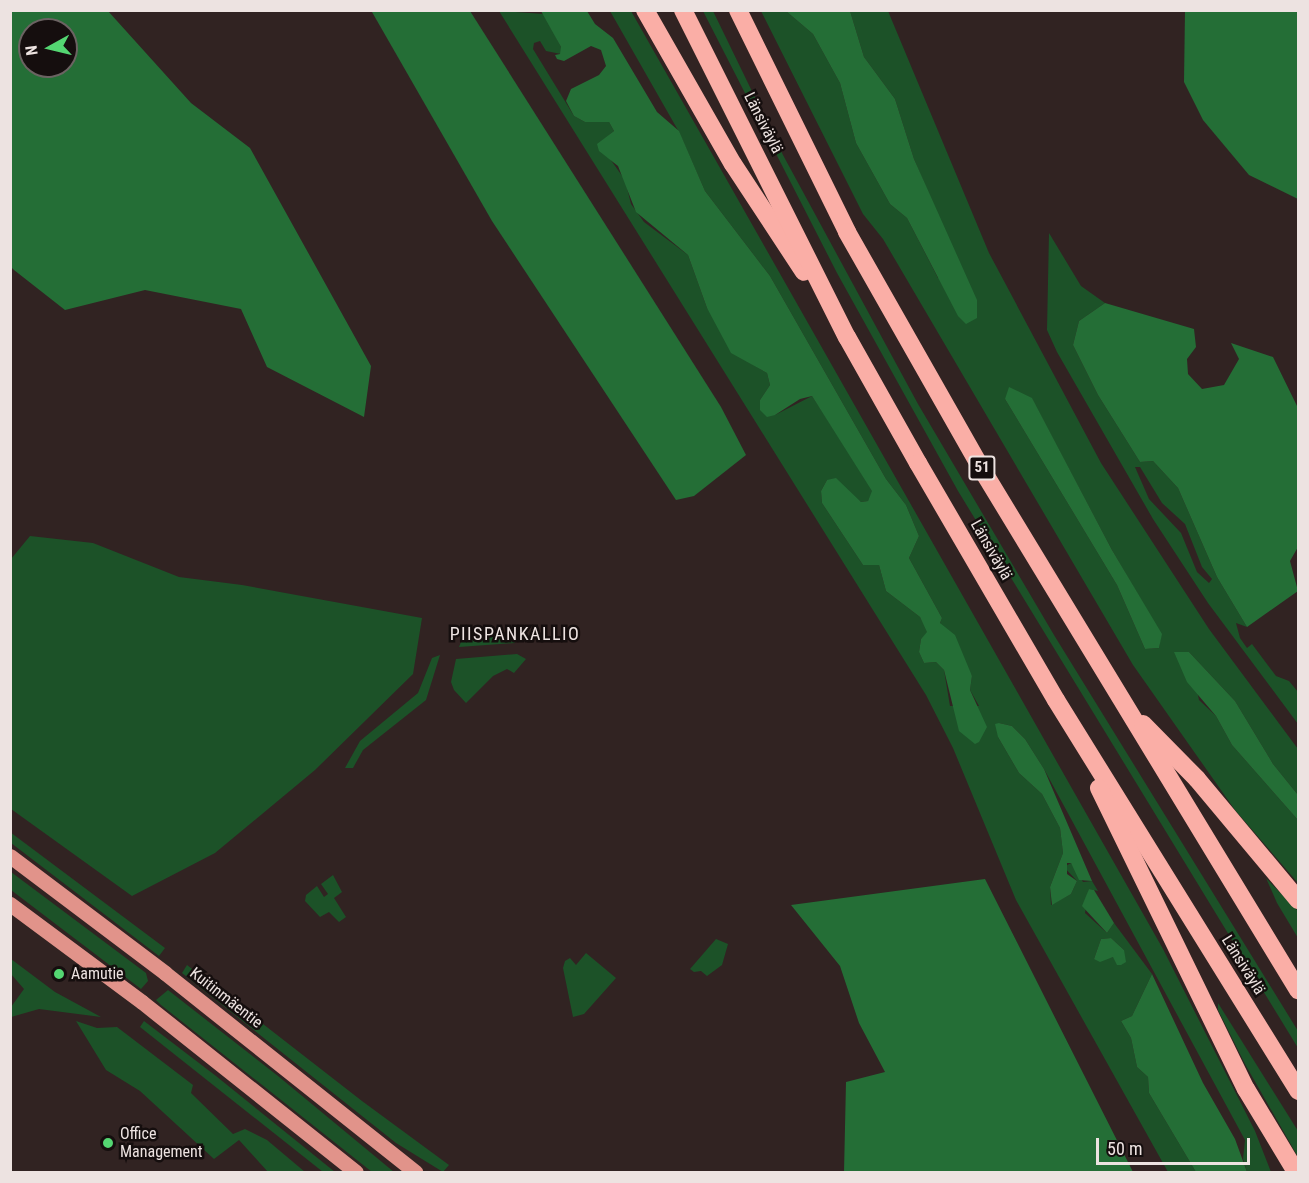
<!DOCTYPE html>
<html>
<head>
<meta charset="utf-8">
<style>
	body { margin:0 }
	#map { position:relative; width:1309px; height:1183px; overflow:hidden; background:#312322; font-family:"Roboto Condensed",sans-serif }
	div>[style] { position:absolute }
	.green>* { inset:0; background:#1c5228 }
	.forest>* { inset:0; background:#246e36 }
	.major>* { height:15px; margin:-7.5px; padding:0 7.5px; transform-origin:7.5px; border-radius:7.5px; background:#e1938a }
	.highway>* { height:18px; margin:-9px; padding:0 9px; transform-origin:9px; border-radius:9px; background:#faaea6 }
	.dots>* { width:16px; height:16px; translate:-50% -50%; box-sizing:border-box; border:3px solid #150e0e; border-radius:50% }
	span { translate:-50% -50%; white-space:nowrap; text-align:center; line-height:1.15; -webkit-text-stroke:5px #150e0e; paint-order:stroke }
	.shield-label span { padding:2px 4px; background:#150e0e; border:2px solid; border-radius:4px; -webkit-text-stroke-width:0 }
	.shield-label { font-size:15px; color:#ede3e1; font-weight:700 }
	.street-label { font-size:16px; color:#ede3e1 }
	.poi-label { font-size:16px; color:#ede3e1 }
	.left { translate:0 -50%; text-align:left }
	.neighbourhood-label { font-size:18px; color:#ede3e1; letter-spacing:1.5px }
	.frame { position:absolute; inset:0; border:12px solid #ede3e1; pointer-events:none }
	.north { position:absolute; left:18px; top:18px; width:60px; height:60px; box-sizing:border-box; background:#150e0e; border:2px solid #6b6362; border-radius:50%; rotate:262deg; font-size:16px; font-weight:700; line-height:24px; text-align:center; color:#ede3e1 }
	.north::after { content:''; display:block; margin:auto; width:21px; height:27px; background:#54d672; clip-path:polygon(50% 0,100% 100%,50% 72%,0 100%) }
	.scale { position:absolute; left:1096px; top:1138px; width:154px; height:27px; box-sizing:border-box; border:3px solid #ede3e1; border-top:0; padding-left:8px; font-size:18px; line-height:21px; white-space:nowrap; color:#ede3e1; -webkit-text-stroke:4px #150e0e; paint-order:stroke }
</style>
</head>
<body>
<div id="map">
	<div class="green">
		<div style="clip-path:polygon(evenodd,499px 11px,544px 14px,561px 47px,561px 54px,546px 51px,540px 41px,534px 43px,533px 49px,574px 116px,585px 122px,609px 122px,614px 131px,603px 140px,608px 156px,625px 180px,631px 204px,644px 222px,688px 255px,707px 308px,752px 364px,767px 373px,770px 385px,760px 400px,775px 415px,812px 396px,822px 411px,873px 491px,868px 501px,861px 502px,827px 480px,821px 491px,822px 503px,863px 565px,879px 565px,886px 591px,920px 617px,928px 632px,921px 639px,919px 652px,924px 663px,936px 662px,944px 670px,950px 706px,979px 706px,970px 690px,972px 676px,940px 623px,942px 618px,909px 558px,919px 536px,906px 505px,886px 479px,770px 276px,705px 191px,679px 132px,610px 11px,631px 11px,1163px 949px,1255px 1131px,1271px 1172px,1247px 1172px,1243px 1159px,1245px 1140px,1044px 769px,1025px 739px,1012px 726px,999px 723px,998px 737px,1019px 773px,1042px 794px,1060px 828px,1063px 853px,1050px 887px,1051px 905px,1071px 894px,1077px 881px,1064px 867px,1071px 863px,1083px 882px,1092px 881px,1098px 891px,1089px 889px,1085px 913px,1107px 933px,1114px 923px,1152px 974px,1132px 1016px,1121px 1021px,1131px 1038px,1137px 1067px,1148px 1077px,1149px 1093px,1196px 1172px,1168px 1172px,1016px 900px,953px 748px,926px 695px,499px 11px,1111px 938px,1124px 950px,1114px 957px,1094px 959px,1101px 939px,1111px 938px)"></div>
		<div style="clip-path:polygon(703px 11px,713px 11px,783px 155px,918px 404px,1054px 635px,1298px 1031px,1298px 1048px,958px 491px,837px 273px)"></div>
		<div style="clip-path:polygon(evenodd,761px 11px,786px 11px,813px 34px,840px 83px,856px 143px,890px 204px,907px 218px,938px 278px,943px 227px,914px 159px,895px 99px,864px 57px,850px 11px,888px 11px,989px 253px,1101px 463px,1209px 629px,1298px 749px,1298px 795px,1273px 764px,1235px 701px,1189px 652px,1199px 700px,1216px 716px,1232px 745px,1298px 820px,1298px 883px,1235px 810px,1133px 665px,883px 239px,863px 214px,761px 11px,1005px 399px,1032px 399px,1112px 550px,1161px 634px,1159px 648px,1145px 649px,1117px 585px,1005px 399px)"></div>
		<div style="clip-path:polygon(evenodd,1049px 233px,1081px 286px,1105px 303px,1079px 321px,1073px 345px,1098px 395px,1140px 462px,1153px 461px,1178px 488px,1217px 577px,1247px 627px,1236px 623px,1240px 638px,1247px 648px,1252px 644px,1276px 676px,1289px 681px,1298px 692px,1298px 724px,1208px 603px,1153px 519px,1057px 352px,1047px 330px,1049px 233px,1135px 467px,1140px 467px,1162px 503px,1185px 524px,1202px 567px,1212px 579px,1209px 583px,1197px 572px,1181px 533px,1149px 499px,1135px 467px)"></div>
		<div style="clip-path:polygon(30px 536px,93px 543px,179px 577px,242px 585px,422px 618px,413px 674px,315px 770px,215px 853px,132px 896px,11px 809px,11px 559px)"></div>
		<div style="clip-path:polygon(482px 629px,509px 635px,515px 643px,459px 647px,463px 637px)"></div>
		<div style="clip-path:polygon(517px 654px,526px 659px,514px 673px,507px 669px,493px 676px,466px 703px,454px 690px,451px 682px,456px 659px)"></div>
		<div style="clip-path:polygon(440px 655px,426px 700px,363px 750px,353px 768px,345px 768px,360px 741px,418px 693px,432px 658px)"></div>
		<div style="clip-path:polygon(10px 832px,165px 948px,159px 956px,11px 843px)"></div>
		<div style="clip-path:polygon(11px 872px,146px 973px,148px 981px,141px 989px,11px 890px)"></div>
		<div style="clip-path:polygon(333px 875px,342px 892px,334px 898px,346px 917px,339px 922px,329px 912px,320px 917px,305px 901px,306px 895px,317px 886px,324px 897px,328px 894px,321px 884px)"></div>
		<div style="clip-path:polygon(1266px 878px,1298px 911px,1298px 938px,1277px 903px)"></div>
		<div style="clip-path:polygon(716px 939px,728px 944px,722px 965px,707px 976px,701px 971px,694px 972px,690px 969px)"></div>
		<div style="clip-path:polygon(586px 953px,616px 978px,584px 1014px,573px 1017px,563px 968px,565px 961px,570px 958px,576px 965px)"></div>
		<div style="clip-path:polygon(11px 959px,55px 992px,101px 1017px,39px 1009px,11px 1017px,11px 1007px,24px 989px,11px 974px)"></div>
		<div style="clip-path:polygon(187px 965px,362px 1101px,449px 1165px,443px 1172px,396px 1143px,182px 973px)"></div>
		<div style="clip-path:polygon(168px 990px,278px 1076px,394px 1172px,372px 1172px,161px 1005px,156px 1000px)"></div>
		<div style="clip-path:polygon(1218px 1003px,1298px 1131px,1298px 1157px,1245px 1064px,1218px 1010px)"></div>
		<div style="clip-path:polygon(76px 1021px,97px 1028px,117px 1027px,193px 1085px,191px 1093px,233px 1134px,245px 1129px,267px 1140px,305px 1172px,268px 1172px,239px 1140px,214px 1159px,140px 1091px,106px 1070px)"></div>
		<div style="clip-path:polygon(144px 1021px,216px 1076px,335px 1172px,323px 1172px,140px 1027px)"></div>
	</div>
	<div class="forest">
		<div style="clip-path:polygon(evenodd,11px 10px,108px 11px,191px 103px,250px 148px,371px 366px,364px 417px,267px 367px,241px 309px,145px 290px,65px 310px,14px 270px,10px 266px,11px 10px,30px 30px,66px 30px,66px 66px,30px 66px,30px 30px)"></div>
		<div style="clip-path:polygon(470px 11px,721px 407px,746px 455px,694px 496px,676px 500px,492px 221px,372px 12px)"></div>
		<div style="clip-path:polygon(541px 11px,587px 11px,595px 24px,613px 38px,657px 112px,679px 131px,705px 191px,770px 276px,886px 479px,906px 505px,919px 536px,909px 558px,942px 618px,940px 623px,955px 635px,972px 676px,970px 690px,987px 727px,979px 742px,975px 744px,959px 731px,944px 670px,936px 662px,924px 663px,919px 652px,921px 639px,927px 632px,920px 617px,886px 591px,879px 565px,863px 565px,822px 503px,821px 491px,827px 480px,836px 478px,861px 502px,868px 501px,872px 491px,812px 396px,800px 399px,775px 415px,767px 417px,760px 410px,760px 400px,770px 385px,767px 373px,731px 353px,707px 308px,688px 255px,636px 212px,618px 166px,599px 151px,597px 144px,614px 131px,609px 122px,585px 122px,574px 116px,566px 101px,571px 89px,599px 75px,606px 66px,601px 50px,591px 46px,564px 61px,557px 59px,555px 55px,560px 54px,561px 47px)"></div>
		<div style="clip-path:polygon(786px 11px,850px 11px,864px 57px,895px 99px,914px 159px,977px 300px,977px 318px,966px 324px,958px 316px,907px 218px,890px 204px,856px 143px,840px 83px,813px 34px)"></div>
		<div style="clip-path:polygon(1185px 11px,1298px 11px,1298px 199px,1249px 175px,1203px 120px,1184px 82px)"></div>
		<div style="clip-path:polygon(1105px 303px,1194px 329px,1196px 347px,1187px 359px,1188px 374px,1202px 389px,1224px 385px,1239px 359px,1231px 343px,1273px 357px,1298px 408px,1298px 547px,1290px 561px,1298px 591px,1247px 627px,1217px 577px,1178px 488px,1153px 461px,1140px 462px,1098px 395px,1073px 345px,1079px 321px)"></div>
		<div style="clip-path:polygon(1009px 387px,1032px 398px,1112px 550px,1162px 634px,1159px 648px,1145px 649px,1117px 585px,1005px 399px)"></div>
		<div style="clip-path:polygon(1174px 652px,1189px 652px,1235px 701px,1273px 764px,1298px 795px,1298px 820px,1232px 745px,1216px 716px,1187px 682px)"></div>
		<div style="clip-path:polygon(999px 723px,1012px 726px,1025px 739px,1044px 769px,1092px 881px,1079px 880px,1071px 863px,1067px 863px,1067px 874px,1077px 881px,1071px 894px,1052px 905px,1050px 887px,1063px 853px,1060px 828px,1042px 794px,1019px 773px,998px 737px,995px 724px)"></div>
		<div style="clip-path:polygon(985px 879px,1133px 1172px,844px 1172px,846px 1082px,885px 1072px,859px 1023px,840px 966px,791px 905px)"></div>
		<div style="clip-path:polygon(1089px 889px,1094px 890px,1114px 923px,1107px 933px,1082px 906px)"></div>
		<div style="clip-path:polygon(1111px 938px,1124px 950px,1126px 962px,1121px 965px,1117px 965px,1113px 957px,1100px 962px,1094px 959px,1101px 939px)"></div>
		<div style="clip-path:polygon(1152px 974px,1203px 1083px,1235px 1139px,1247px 1172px,1196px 1172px,1149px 1093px,1148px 1077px,1137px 1067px,1131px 1038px,1121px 1021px,1132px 1016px)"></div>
	</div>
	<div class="major">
		<div style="left:10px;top:856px;width:194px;rotate:37deg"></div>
		<div style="left:165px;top:973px;width:320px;rotate:38.5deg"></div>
		<div style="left:10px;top:904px;width:164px;rotate:36.6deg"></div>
		<div style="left:142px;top:1002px;width:273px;rotate:38.5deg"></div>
	</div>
	<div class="highway">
		<div style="left:645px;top:10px;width:177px;rotate:60.3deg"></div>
		<div style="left:733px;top:164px;width:129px;rotate:56.7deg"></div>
		<div style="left:683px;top:10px;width:366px;rotate:63.4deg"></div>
		<div style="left:847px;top:337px;width:145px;rotate:60.6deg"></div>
		<div style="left:918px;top:463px;width:274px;rotate:59.8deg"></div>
		<div style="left:1056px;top:700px;width:460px;rotate:58.2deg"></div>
		<div style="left:738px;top:10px;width:247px;rotate:63.8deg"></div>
		<div style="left:847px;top:232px;width:266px;rotate:60.4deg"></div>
		<div style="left:978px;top:463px;width:617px;rotate:58.73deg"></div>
		<div style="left:1143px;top:724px;width:77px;rotate:45.5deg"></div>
		<div style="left:1197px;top:779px;width:158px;rotate:50.1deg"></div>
		<div style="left:1099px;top:788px;width:335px;rotate:64deg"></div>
		<div style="left:1246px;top:1089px;width:97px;rotate:58.9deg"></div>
	</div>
	<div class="dots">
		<div style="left:59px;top:974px;background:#54d672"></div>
		<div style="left:108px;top:1143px;background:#54d672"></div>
	</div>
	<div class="shield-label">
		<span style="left:982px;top:468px">51</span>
	</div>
	<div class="street-label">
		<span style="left:763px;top:123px;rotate:63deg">Länsiväylä</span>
		<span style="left:991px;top:550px;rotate:60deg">Länsiväylä</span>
		<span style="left:1243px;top:965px;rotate:58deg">Länsiväylä</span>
		<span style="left:226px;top:998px;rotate:38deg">Kuitinmäentie</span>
	</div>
	<div class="poi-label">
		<span class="left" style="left:71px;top:974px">Aamutie</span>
		<span class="left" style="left:120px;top:1143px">Office<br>Management</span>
	</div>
	<div class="neighbourhood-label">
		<span style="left:515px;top:634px">PIISPANKALLIO</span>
	</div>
	<div class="frame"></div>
	<div class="north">N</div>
	<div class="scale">50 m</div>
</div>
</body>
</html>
